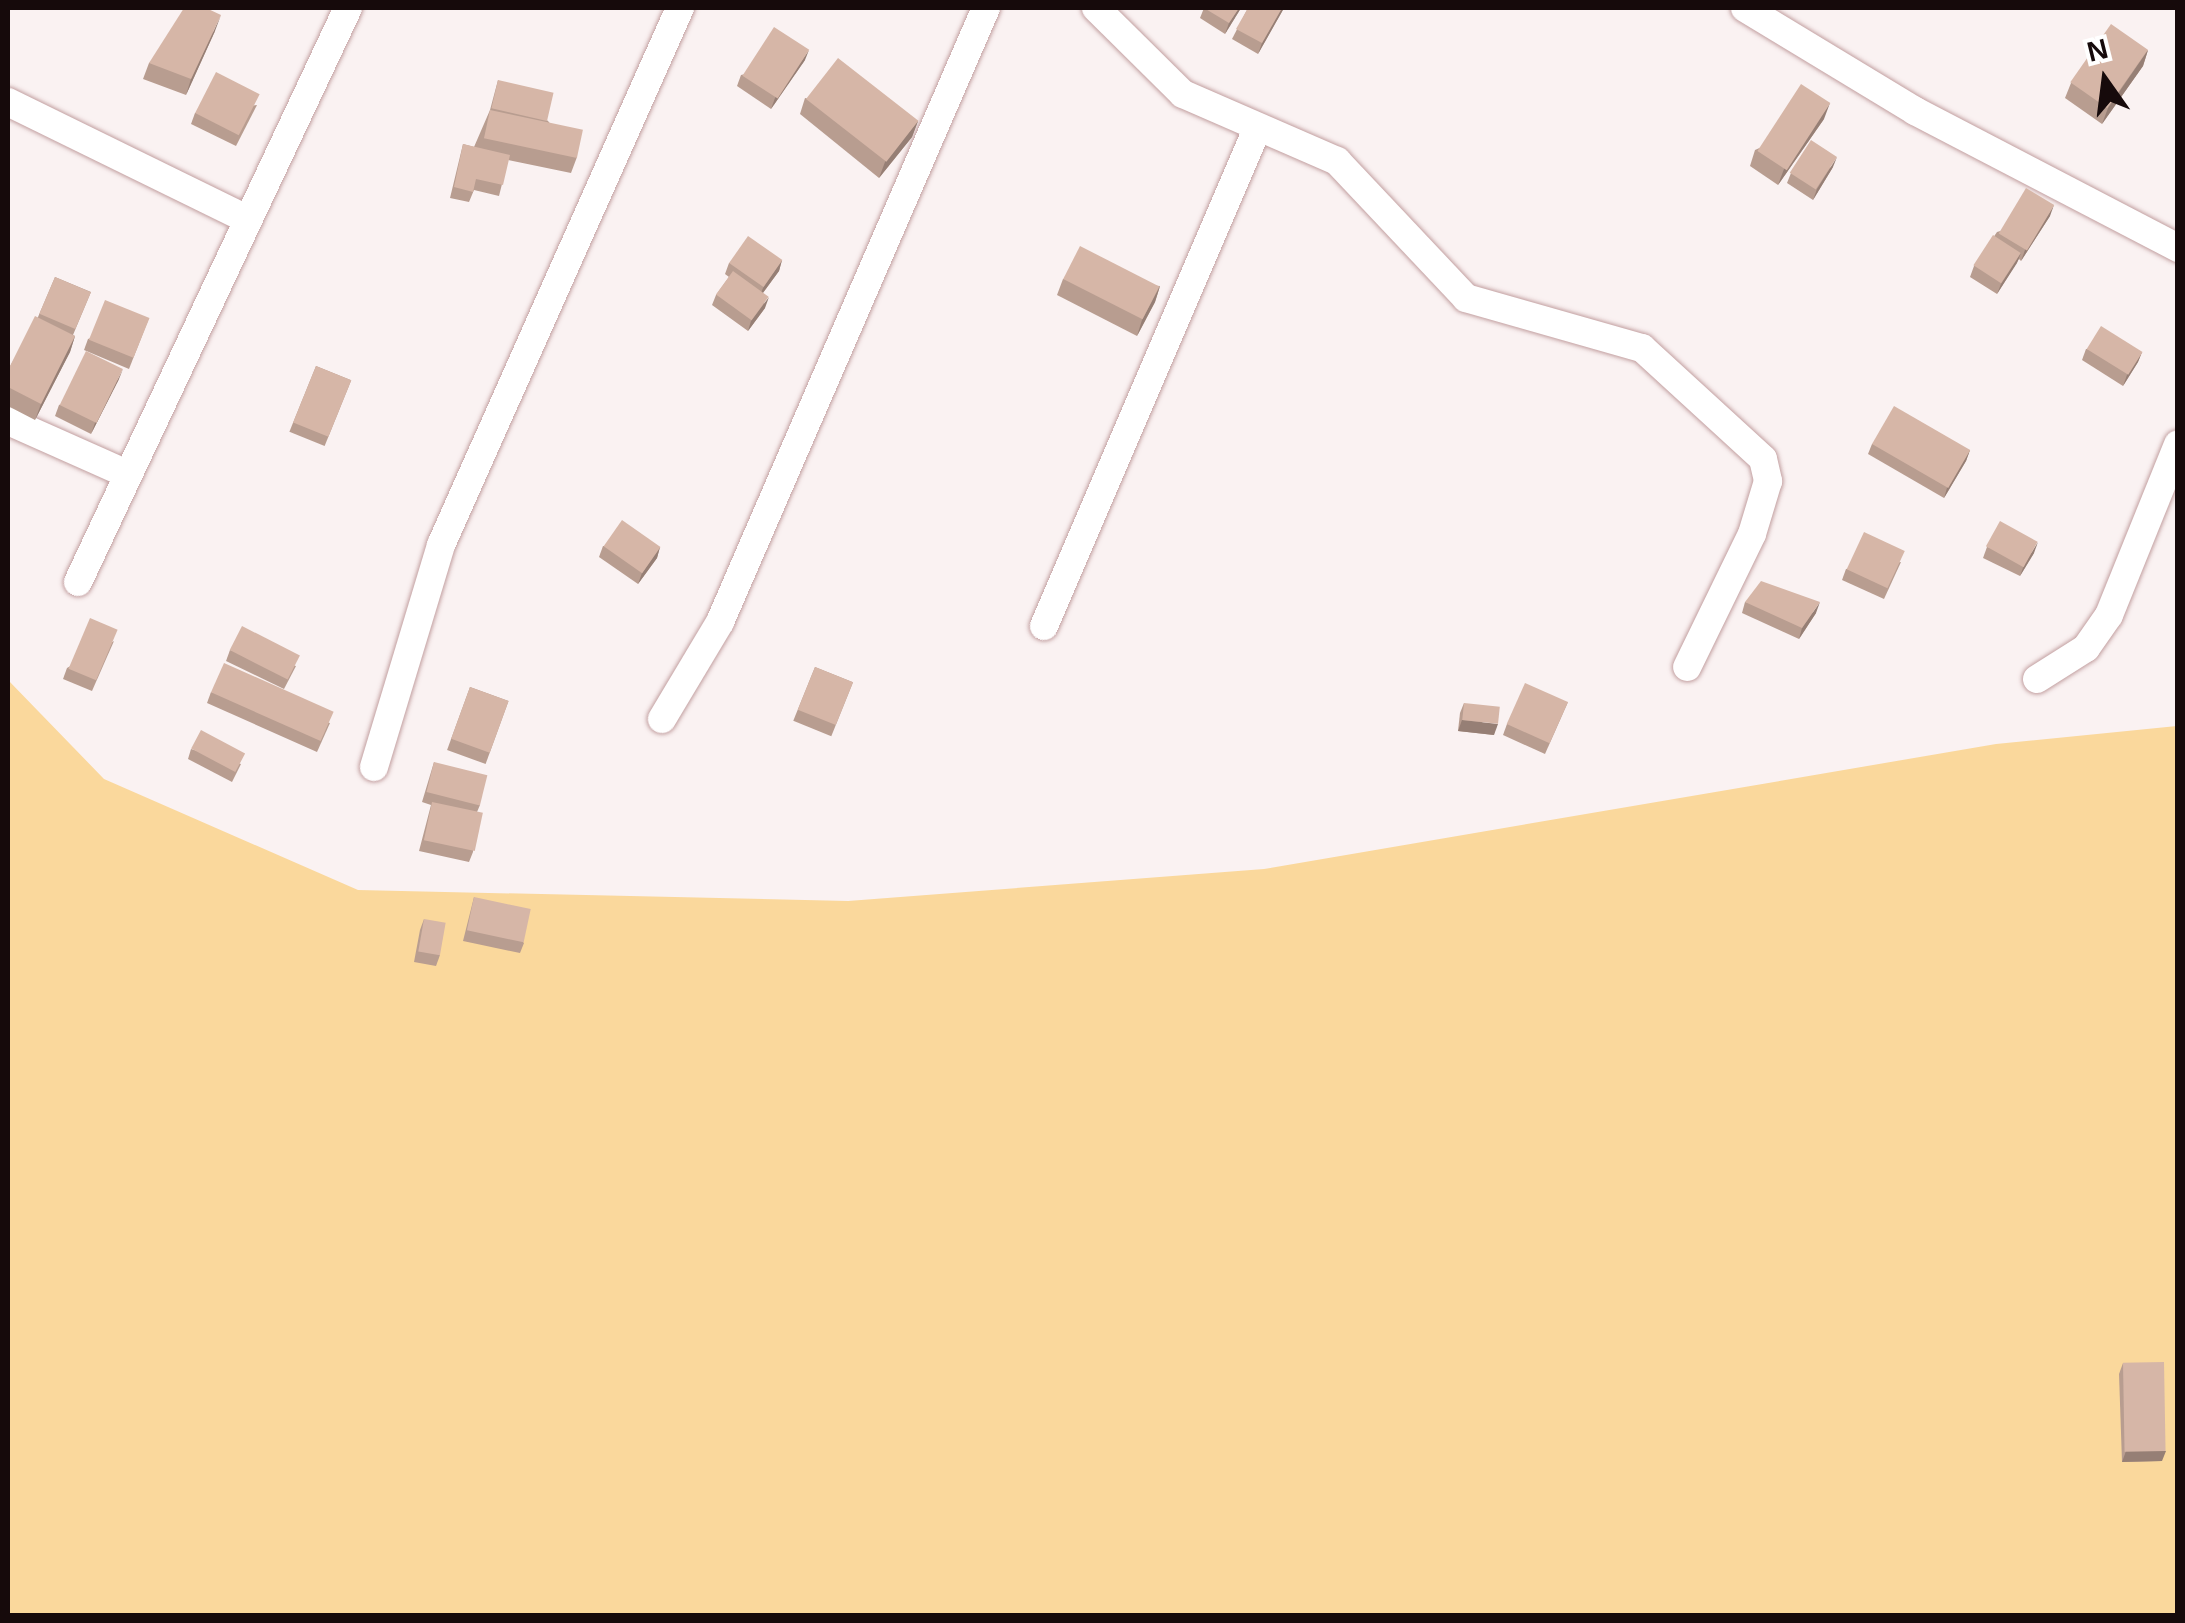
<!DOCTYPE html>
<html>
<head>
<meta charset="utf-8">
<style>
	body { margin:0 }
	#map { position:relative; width:2185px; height:1623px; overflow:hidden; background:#faf2f2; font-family:Arial,sans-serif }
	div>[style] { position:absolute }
	.green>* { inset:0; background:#fad89c }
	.roads { filter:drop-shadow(0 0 2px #c29fa0) drop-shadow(0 0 2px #c29fa0) }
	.street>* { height:28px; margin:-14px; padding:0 14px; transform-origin:14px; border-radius:14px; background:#fff }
	.wall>* { inset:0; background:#b89d90; transform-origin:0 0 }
	.shaded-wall>* { inset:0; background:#967f75 }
	.building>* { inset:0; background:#d6b6a7; transform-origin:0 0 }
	span { translate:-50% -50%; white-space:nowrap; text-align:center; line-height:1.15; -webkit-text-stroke:8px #fff; paint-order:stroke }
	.frame { position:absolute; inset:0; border:10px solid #160a0b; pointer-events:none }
	.north { position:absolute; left:2055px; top:30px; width:100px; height:100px; -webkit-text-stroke:8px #fff; paint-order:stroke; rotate:346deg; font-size:28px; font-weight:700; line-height:40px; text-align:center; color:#160a0b }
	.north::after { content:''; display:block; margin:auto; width:35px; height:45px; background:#160a0b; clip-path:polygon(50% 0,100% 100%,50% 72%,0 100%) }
</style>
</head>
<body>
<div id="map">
	<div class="green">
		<div style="clip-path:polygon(8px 680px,104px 779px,358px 890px,848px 901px,1264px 869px,1996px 744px,2177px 726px,2177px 1615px,8px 1615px)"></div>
	</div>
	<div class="roads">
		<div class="street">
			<div style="left:1096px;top:8px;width:122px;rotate:44.7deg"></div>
			<div style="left:1183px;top:94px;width:168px;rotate:23.5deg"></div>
			<div style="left:1337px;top:161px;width:188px;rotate:46.7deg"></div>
			<div style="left:1466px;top:298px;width:183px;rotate:15.9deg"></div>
			<div style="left:1642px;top:348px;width:164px;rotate:42.5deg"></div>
			<div style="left:1763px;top:459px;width:23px;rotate:77deg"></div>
			<div style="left:1768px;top:481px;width:55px;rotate:106.8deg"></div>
			<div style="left:1752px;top:534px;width:148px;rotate:116deg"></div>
			<div style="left:1745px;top:8px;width:199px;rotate:31.2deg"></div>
			<div style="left:1915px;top:111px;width:297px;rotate:27.5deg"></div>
			<div style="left:8px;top:102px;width:264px;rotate:26.1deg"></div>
			<div style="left:8px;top:421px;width:130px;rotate:24deg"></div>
			<div style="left:78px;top:582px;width:634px;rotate:-64.81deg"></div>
			<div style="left:1044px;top:626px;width:541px;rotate:-66.8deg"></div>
			<div style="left:2037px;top:679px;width:58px;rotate:-32.3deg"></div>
			<div style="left:2086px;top:648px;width:40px;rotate:-55.1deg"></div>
			<div style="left:2109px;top:615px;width:184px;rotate:-68deg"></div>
			<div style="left:662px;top:719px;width:113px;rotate:-59.1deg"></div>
			<div style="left:720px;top:622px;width:669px;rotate:-66.58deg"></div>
			<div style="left:374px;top:767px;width:232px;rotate:-73.2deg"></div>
			<div style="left:441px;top:545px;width:588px;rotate:-66.01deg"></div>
		</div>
	</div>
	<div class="wall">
		<div style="clip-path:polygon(1204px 8px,1241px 8px,1225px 34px,1200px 18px)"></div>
		<div style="clip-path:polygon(1248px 8px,1284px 8px,1258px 54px,1232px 39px)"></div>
		<div style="clip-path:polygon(215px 31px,186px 95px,143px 79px,149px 63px)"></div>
		<div style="clip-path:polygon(2148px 50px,2143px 66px,2102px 124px,2065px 98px,2071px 83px)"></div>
		<div style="clip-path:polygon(805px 60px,771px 109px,737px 86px,741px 75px)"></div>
		<div style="clip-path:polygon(498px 80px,548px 121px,577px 157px,571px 173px,508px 160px,499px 196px,474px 190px,469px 202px,450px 198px,463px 144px,474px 147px,490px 110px)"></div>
		<div style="clip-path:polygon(805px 98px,918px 121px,912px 137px,879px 178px,800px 114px)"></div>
		<div style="clip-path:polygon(257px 105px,236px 146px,191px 124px,195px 113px)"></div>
		<div style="clip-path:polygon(1824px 119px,1778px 185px,1750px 166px,1755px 150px)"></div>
		<div style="clip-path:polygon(1833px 167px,1813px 200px,1787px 183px,1791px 173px)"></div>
		<div style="clip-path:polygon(2050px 216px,2021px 261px,2019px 259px,1997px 294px,1970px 277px,1974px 266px,1997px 232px)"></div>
		<div style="clip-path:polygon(782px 260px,779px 271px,763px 293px,765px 308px,748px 331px,712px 305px,716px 295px,729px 277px,725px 274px,729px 263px)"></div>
		<div style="clip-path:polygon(55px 277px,91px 292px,73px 335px,75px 336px,70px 352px,35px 420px,8px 406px,8px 370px,38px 317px)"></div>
		<div style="clip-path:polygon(1063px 279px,1160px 286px,1155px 302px,1137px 336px,1057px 295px)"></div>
		<div style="clip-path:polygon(149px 318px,129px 369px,84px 350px,88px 339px)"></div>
		<div style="clip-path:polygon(2086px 349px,2142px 352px,2138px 362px,2123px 386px,2082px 360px)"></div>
		<div style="left:316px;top:366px;width:38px;height:71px;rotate:22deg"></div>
		<div style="clip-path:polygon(119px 379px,91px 434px,55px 416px,59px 405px)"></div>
		<div style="clip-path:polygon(1872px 444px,1970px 450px,1966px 461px,1944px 498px,1868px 454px)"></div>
		<div style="clip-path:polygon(603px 546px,660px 547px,657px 558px,638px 584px,599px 557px)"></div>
		<div style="clip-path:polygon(1987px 547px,2034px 553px,2020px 576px,1983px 558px)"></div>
		<div style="clip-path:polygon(1901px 562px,1884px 599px,1842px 580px,1846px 569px)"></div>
		<div style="clip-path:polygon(1745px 602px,1816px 613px,1799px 639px,1742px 613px)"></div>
		<div style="clip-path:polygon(114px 641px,92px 691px,63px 679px,67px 668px)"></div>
		<div style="clip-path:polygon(230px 650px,296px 666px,284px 689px,226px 661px)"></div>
		<div style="left:815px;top:667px;width:41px;height:58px;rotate:22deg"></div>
		<div style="left:470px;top:687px;width:41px;height:67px;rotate:20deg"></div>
		<div style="clip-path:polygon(211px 692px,330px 723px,317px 752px,207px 703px)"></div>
		<div style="clip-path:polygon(1568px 702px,1545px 754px,1503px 735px,1507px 724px)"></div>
		<div style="clip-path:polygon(1464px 703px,1494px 735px,1458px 731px,1460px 713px)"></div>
		<div style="clip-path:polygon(191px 749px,241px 764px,232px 782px,188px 759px)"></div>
		<div style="clip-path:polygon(434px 762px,480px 805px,477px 812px,473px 852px,469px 862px,419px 851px,431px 805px,422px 802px)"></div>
		<div style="clip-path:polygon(474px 897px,524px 943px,520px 953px,463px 941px)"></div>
		<div style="clip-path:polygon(424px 919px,440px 955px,436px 966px,414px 962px,420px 930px)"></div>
		<div style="clip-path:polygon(2123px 1363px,2162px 1461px,2122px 1462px,2119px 1374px)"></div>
	</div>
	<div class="shaded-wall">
		<div style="clip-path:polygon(1239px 8px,1241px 8px,1225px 34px,1229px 23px)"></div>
		<div style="clip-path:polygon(1282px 8px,1284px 8px,1258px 54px,1262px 43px)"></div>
		<div style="clip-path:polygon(221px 15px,215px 31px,186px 95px,191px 79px)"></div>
		<div style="clip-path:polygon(809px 50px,805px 60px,771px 109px,775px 98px)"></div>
		<div style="clip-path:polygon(2148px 50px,2143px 66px,2102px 124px,2108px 108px)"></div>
		<div style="clip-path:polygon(1830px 103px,1824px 119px,1778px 185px,1784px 169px)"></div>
		<div style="clip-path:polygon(918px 121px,912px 137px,879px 178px,885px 162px)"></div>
		<div style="clip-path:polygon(1837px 157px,1833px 167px,1813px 200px,1817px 189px)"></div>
		<div style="clip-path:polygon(2054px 205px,2050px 216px,2021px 261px,2025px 250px)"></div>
		<div style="clip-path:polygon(2021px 253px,2017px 263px,1997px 294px,2001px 284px)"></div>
		<div style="clip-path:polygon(782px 260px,779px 271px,759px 298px,763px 288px)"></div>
		<div style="clip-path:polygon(1160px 286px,1155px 302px,1137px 336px,1142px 320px)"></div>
		<div style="clip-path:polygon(769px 297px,765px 308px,748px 331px,751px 321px)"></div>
		<div style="clip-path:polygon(75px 336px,70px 352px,35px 420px,41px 404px)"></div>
		<div style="clip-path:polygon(2142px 352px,2138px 362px,2123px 386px,2127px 375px)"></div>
		<div style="clip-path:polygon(123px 369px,119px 379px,91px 434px,95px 423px)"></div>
		<div style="clip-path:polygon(1970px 450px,1966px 461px,1944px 498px,1947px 488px)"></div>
		<div style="clip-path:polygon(2038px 542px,2034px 553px,2020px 576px,2024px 565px)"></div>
		<div style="clip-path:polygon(660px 547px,657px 558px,638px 584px,642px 573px)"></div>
		<div style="clip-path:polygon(1820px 602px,1816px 613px,1799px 639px,1802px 628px)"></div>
		<div style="clip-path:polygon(1462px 720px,1498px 724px,1494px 735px,1458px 731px)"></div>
		<div style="clip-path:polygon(2126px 1451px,2166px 1451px,2162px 1461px,2122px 1462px)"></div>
	</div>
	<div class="building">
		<div style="clip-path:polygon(184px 8px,206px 8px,221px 15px,191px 79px,149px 63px)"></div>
		<div style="clip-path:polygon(1204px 8px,1239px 8px,1229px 23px)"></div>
		<div style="clip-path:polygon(1248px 8px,1282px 8px,1262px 43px,1236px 29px)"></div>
		<div style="left:2111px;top:24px;width:45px;height:71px;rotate:35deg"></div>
		<div style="left:774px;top:27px;width:42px;height:58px;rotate:33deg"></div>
		<div style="left:838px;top:58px;width:102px;height:52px;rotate:38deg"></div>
		<div style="left:216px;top:72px;width:49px;height:46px;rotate:27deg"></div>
		<div style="left:498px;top:80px;width:57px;height:29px;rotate:13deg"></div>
		<div style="left:1801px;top:84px;width:35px;height:80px;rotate:33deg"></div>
		<div style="left:490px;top:110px;width:95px;height:29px;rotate:12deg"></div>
		<div style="left:1811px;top:140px;width:31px;height:39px;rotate:33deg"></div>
		<div style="clip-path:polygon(463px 144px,510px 155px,503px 185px,476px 179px,473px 192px,454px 187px)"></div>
		<div style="left:2026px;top:188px;width:33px;height:53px;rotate:31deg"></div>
		<div style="left:1993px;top:235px;width:33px;height:36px;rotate:33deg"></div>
		<div style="left:748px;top:236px;width:42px;height:33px;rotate:35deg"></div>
		<div style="left:1080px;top:246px;width:89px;height:37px;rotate:27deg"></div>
		<div style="left:733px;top:271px;width:44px;height:29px;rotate:36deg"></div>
		<div style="left:55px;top:277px;width:39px;height:40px;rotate:23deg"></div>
		<div style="left:105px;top:300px;width:48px;height:43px;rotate:22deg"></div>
		<div style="clip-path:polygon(35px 316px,75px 336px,41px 404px,8px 387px,8px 370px)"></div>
		<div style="left:2101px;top:326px;width:49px;height:27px;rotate:32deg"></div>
		<div style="left:86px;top:351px;width:41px;height:60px;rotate:26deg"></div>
		<div style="left:316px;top:366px;width:38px;height:61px;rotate:22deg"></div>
		<div style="left:1894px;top:406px;width:88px;height:44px;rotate:30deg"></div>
		<div style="left:622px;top:520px;width:47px;height:32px;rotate:35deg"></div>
		<div style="left:2000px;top:521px;width:43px;height:29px;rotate:29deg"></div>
		<div style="left:1864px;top:532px;width:45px;height:41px;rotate:25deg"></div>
		<div style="clip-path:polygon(1761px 581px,1820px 602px,1802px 628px,1745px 602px)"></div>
		<div style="left:90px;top:618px;width:30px;height:55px;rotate:23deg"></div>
		<div style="left:242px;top:626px;width:65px;height:27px;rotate:27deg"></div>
		<div style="left:224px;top:663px;width:120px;height:32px;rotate:24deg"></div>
		<div style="left:815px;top:667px;width:41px;height:46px;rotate:22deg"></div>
		<div style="left:1525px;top:683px;width:47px;height:45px;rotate:24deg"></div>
		<div style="left:470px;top:687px;width:41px;height:55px;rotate:20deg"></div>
		<div style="left:1464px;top:703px;width:36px;height:17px;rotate:6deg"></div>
		<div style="left:201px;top:730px;width:50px;height:21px;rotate:28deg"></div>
		<div style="left:434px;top:762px;width:55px;height:31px;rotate:14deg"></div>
		<div style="left:432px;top:802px;width:52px;height:39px;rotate:12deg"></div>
		<div style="left:474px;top:897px;width:58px;height:34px;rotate:12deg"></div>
		<div style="left:424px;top:919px;width:22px;height:33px;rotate:10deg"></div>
		<div style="left:2164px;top:1362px;width:89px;height:41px;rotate:89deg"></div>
	</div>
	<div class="frame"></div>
	<div class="north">N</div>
</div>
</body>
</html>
